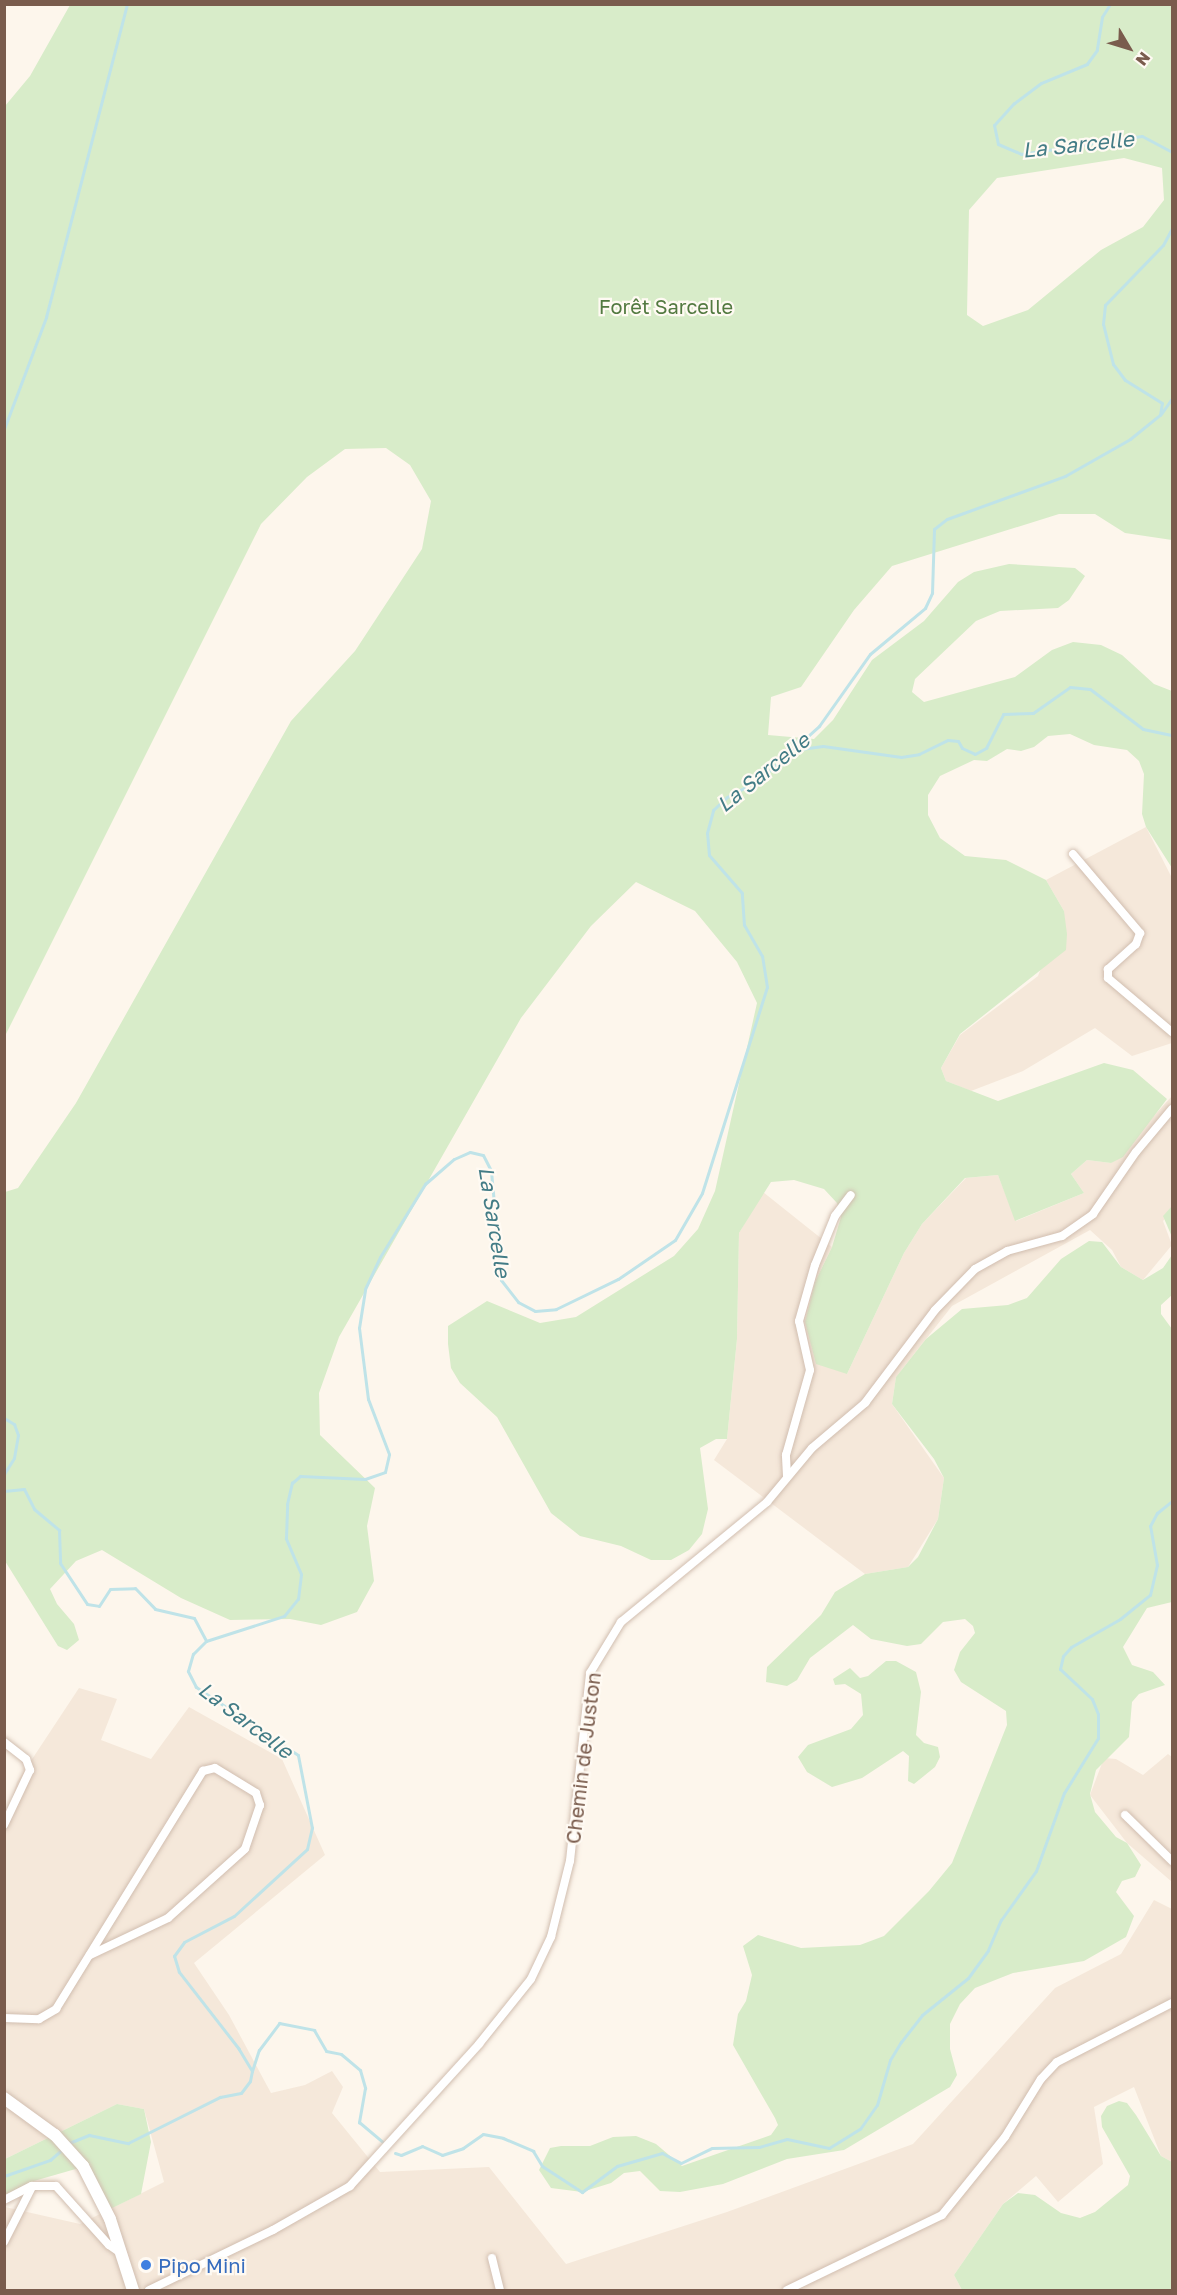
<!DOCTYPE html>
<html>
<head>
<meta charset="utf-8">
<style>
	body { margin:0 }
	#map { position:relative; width:1177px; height:2295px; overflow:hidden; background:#fdf6ec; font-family:"Golos Text",sans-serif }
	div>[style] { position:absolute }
	.residential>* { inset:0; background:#f5e8da }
	.green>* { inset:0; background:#d8ecc9 }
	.stream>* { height:3px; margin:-1.5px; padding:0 1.5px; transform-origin:1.5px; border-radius:1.5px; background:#bfe3e8 }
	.roads { filter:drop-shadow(0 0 2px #d1beb0) drop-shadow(0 0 2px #d1beb0) }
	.minor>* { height:8px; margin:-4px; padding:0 4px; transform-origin:4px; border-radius:4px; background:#fff }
	.secondary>* { height:12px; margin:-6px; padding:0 6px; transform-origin:6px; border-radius:6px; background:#fff }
	.dots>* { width:16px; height:16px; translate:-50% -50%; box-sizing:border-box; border:3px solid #fffaf3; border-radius:50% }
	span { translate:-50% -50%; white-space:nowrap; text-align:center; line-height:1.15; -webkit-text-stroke:4.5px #fffaf3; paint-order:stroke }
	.park-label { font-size:20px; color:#537a41 }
	.street-label { font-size:20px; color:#7a5c4d }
	.shop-label { font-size:20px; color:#366cbe }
	.left { translate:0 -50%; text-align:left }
	.water-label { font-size:21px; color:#437c86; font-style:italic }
	.frame { position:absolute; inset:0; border:6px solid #7a5c4d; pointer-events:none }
	.north { position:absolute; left:1099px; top:18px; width:60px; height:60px; -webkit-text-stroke:4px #fffaf3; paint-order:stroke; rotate:128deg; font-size:16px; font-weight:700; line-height:24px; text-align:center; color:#7a5c4d }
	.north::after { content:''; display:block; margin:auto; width:21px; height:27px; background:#7a5c4d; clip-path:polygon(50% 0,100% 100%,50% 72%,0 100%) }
</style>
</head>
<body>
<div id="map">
	<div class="residential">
		<div style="clip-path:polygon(1146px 827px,1172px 878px,1172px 1043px,1132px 1056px,1095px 1028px,1023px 1071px,971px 1091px,946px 1081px,941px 1068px,960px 1035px,1038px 976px,1064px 911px,1046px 880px)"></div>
		<div style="clip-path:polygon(1172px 1096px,1172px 1211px,1163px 1221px,1172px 1245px,1143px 1280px,1121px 1267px,1112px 1250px,1090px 1230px,952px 1306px,896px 1377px,892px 1404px,944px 1478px,938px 1519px,908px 1567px,865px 1574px,714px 1460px,727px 1439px,737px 1339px,739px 1233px,763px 1192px,832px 1247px,815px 1282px,847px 1374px,904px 1253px,922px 1224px,966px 1178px,998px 1175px,1016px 1221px,1084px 1193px,1071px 1174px,1087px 1160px,1111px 1163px)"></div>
		<div style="clip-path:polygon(79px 1688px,117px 1699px,101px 1740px,151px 1759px,189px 1707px,282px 1759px,325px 1855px,194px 1963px,229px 2015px,271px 2093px,305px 2085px,332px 2071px,343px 2087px,332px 2113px,380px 2172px,489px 2167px,566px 2264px,727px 2212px,913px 2144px,1055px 1988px,1121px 1954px,1154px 1900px,1172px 1909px,1172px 2162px,1161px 2156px,1134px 2087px,1094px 2107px,1103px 2164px,1058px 2202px,1036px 2176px,1003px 2204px,954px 2275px,962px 2290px,5px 2290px,5px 2207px,80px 2224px,164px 2182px,144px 2109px,117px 2104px,5px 2159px,5px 1823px,17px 1782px)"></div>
		<div style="clip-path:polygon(1168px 1754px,1172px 1757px,1172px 1882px,1127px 1843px,1090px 1795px,1104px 1758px,1116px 1759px,1143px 1775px)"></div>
	</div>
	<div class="green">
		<div style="clip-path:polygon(evenodd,70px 5px,1172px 5px,1172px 540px,1125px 533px,1095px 514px,1059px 514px,892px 566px,854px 610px,801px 687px,771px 697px,768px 735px,814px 739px,833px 720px,872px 660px,924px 621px,958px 582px,974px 572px,1009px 564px,1075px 568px,1085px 576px,1069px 600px,1058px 608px,1000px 611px,976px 621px,915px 679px,912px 692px,924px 702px,1015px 677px,1052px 650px,1073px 642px,1101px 645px,1122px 655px,1154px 684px,1172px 691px,1172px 868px,1146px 827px,1142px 814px,1144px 774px,1139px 761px,1127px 750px,1094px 745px,1070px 734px,1048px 736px,1034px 747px,1021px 751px,1007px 749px,987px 761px,974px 760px,940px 776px,928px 795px,928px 815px,940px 838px,965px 856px,1006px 860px,1046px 880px,1064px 911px,1067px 934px,1066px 950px,960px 1034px,941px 1068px,946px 1081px,998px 1101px,1104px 1063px,1133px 1070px,1167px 1099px,1123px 1157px,1111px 1163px,1087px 1160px,1071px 1174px,1084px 1193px,1015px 1221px,998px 1175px,965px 1178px,922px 1224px,904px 1253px,847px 1374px,816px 1364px,805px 1322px,815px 1282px,832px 1247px,841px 1217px,837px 1203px,824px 1189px,794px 1180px,771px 1182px,739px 1233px,737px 1339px,727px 1439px,716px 1439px,700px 1448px,708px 1509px,702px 1534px,689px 1550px,671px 1560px,651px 1560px,621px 1546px,580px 1536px,551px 1513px,497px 1417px,460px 1383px,451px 1368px,448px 1344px,448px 1326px,487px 1301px,540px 1323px,576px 1317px,674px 1256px,698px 1229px,715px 1191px,757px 1003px,737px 962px,695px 911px,636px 882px,591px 926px,521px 1018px,339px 1337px,319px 1393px,320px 1435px,375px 1488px,367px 1526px,374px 1581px,357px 1612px,321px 1625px,290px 1619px,230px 1620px,181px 1598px,102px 1550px,76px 1561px,50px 1589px,57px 1604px,74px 1624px,79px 1640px,67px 1650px,58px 1646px,5px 1561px,5px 1192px,18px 1188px,76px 1103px,291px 721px,355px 651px,422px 549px,431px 501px,410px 465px,386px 448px,345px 449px,307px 477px,261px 524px,5px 1036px,5px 106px,30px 76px,70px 5px,1124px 158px,1162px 168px,1164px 200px,1143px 227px,1101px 250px,1028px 310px,983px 326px,967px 315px,969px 210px,997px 178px,1124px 158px)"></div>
		<div style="clip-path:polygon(1172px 1206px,1172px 1237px,1163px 1216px)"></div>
		<div style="clip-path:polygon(1089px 1241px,1102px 1242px,1121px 1267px,1143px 1280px,1163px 1268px,1172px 1255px,1172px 1295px,1161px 1305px,1161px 1314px,1172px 1329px,1172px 1602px,1147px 1608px,1123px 1647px,1132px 1665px,1153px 1672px,1165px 1685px,1139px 1694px,1132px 1702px,1129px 1737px,1096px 1770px,1090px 1794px,1095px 1812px,1116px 1837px,1127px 1843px,1141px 1865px,1135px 1877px,1122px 1881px,1116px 1892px,1134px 1916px,1126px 1937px,1084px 1961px,1013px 1973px,975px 1988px,960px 2004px,950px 2024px,950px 2049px,957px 2075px,950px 2087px,844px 2150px,787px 2159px,723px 2184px,680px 2192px,660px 2191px,640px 2171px,624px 2173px,611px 2183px,582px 2192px,551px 2188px,539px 2170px,550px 2148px,561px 2146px,590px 2146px,613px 2137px,636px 2136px,656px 2144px,682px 2166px,771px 2135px,778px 2125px,775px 2118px,733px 2045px,738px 2014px,746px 2001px,752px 1975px,743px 1946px,758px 1935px,801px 1948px,860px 1945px,884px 1936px,929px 1891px,952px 1863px,1007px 1725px,1006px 1711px,961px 1682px,954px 1670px,960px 1652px,975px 1633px,973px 1626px,965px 1619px,943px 1622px,921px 1644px,907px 1646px,871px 1639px,853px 1625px,810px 1658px,797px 1680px,787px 1686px,766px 1682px,767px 1667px,821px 1615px,835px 1592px,865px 1574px,908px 1567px,918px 1557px,938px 1519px,944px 1478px,934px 1459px,892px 1404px,896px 1377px,926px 1339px,962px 1309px,1008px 1305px,1027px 1298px,1061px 1259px)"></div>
		<div style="clip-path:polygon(886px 1661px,896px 1661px,916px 1672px,921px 1692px,916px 1735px,924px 1743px,938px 1747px,940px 1757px,935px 1767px,914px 1784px,908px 1781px,909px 1756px,903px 1751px,862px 1778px,832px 1787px,807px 1772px,798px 1757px,808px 1745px,851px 1729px,863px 1715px,861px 1694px,845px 1684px,835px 1685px,833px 1679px,850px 1668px,860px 1678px,868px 1676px)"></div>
		<div style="clip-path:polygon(1119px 2101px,1127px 2103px,1136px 2115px,1161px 2156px,1172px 2162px,1172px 2290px,962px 2290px,954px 2275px,1003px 2204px,1018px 2193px,1035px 2195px,1061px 2213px,1080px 2218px,1095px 2212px,1128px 2185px,1130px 2176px,1102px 2127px,1101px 2116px,1107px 2106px)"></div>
		<div style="clip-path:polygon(117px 2104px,144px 2109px,151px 2142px,141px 2194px,104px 2212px,95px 2176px,86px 2166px,34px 2181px,5px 2195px,5px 2159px)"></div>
	</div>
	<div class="stream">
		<div style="left:1110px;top:4px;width:15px;rotate:122deg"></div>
		<div style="left:1102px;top:17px;width:33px;rotate:99deg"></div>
		<div style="left:1097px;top:50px;width:17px;rotate:126deg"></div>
		<div style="left:1087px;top:64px;width:50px;rotate:157.6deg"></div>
		<div style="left:1041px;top:83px;width:34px;rotate:143deg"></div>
		<div style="left:1014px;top:103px;width:30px;rotate:132deg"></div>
		<div style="left:994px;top:125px;width:19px;rotate:78deg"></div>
		<div style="left:998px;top:144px;width:25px;rotate:23deg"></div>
		<div style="left:1021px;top:154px;width:122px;rotate:-8.5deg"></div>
		<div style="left:1142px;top:136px;width:34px;rotate:28deg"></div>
		<div style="left:1161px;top:414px;width:19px;rotate:-55deg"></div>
		<div style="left:4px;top:429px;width:120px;rotate:-69.4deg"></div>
		<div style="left:46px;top:317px;width:323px;rotate:-75.5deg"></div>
		<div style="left:773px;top:769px;width:34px;rotate:-36deg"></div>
		<div style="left:801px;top:749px;width:22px;rotate:-8deg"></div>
		<div style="left:823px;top:746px;width:79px;rotate:8deg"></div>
		<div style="left:901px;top:757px;width:18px;rotate:-9deg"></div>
		<div style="left:919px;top:754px;width:32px;rotate:-26deg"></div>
		<div style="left:948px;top:740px;width:10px;rotate:6deg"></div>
		<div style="left:958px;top:741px;width:8px;rotate:60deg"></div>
		<div style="left:962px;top:748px;width:14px;rotate:25deg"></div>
		<div style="left:975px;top:754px;width:13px;rotate:-29deg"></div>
		<div style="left:986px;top:748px;width:38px;rotate:-63deg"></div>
		<div style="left:1003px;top:714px;width:30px;rotate:-2deg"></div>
		<div style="left:1033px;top:713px;width:45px;rotate:-35.1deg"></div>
		<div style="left:1070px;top:687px;width:20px;rotate:6deg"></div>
		<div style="left:1090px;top:689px;width:66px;rotate:37deg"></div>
		<div style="left:1143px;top:729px;width:30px;rotate:12deg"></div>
		<div style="left:4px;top:1418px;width:12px;rotate:31deg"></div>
		<div style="left:14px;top:1424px;width:12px;rotate:70deg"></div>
		<div style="left:18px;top:1435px;width:23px;rotate:100deg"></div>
		<div style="left:14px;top:1458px;width:19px;rotate:122deg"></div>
		<div style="left:4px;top:1491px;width:20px;rotate:-6deg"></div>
		<div style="left:24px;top:1489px;width:22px;rotate:63deg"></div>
		<div style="left:34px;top:1509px;width:33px;rotate:40deg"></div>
		<div style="left:59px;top:1530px;width:33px;rotate:88deg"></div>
		<div style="left:60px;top:1563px;width:49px;rotate:56.6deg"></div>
		<div style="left:87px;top:1604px;width:12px;rotate:9deg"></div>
		<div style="left:99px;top:1606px;width:20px;rotate:-57deg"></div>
		<div style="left:110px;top:1589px;width:25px;rotate:-2deg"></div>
		<div style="left:135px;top:1588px;width:29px;rotate:46deg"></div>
		<div style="left:155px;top:1609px;width:40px;rotate:13deg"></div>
		<div style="left:194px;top:1618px;width:26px;rotate:62deg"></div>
		<div style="left:252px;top:2071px;width:22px;rotate:-72deg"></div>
		<div style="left:259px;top:2050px;width:34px;rotate:-53deg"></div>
		<div style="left:279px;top:2023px;width:36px;rotate:11deg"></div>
		<div style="left:314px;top:2030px;width:24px;rotate:60deg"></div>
		<div style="left:326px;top:2051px;width:15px;rotate:11deg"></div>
		<div style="left:341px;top:2054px;width:25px;rotate:40deg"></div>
		<div style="left:360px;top:2070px;width:19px;rotate:74deg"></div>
		<div style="left:365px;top:2088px;width:35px;rotate:100deg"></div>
		<div style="left:359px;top:2122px;width:30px;rotate:40deg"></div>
		<div style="left:69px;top:2143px;width:22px;rotate:-22deg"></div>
		<div style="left:89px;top:2135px;width:40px;rotate:12deg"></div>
		<div style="left:128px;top:2143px;width:103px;rotate:-26.6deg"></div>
		<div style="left:220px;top:2097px;width:21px;rotate:-11deg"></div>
		<div style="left:241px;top:2093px;width:15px;rotate:-53deg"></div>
		<div style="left:250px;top:2081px;width:10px;rotate:-79deg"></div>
		<div style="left:252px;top:2071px;width:26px;rotate:-121deg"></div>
		<div style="left:239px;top:2049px;width:98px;rotate:-127.9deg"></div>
		<div style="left:179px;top:1972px;width:17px;rotate:-107deg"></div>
		<div style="left:174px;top:1956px;width:17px;rotate:-54deg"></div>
		<div style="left:184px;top:1942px;width:56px;rotate:-27.5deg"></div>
		<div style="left:234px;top:1916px;width:99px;rotate:-42.5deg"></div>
		<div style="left:307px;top:1849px;width:22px;rotate:-77deg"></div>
		<div style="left:312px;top:1828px;width:74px;rotate:-100.9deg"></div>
		<div style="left:298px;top:1755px;width:123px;rotate:-146.3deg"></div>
		<div style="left:196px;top:1687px;width:18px;rotate:-117deg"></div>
		<div style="left:188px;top:1671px;width:18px;rotate:-74deg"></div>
		<div style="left:193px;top:1654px;width:18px;rotate:-45deg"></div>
		<div style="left:206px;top:1641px;width:82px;rotate:-17.8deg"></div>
		<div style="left:284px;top:1616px;width:22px;rotate:-51deg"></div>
		<div style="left:298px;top:1599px;width:25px;rotate:-83deg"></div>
		<div style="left:301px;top:1574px;width:39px;rotate:-113deg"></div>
		<div style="left:286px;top:1538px;width:34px;rotate:-88deg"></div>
		<div style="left:287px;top:1504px;width:22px;rotate:-77deg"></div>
		<div style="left:292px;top:1483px;width:11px;rotate:-41deg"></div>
		<div style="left:300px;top:1476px;width:65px;rotate:2.6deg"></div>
		<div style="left:365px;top:1479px;width:21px;rotate:-19deg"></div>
		<div style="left:385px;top:1472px;width:18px;rotate:-77deg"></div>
		<div style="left:389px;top:1454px;width:59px;rotate:-110.9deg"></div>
		<div style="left:368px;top:1399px;width:72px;rotate:-97.2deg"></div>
		<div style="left:359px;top:1328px;width:39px;rotate:-81deg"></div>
		<div style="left:365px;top:1289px;width:35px;rotate:-65deg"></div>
		<div style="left:380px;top:1257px;width:86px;rotate:-58.3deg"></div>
		<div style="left:425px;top:1184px;width:38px;rotate:-41deg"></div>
		<div style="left:454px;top:1159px;width:17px;rotate:-24deg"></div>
		<div style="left:470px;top:1152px;width:13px;rotate:13deg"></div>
		<div style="left:483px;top:1155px;width:18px;rotate:63deg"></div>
		<div style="left:491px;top:1171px;width:109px;rotate:84.8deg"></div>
		<div style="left:501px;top:1280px;width:28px;rotate:52deg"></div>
		<div style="left:518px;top:1302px;width:19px;rotate:28deg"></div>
		<div style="left:535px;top:1311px;width:21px;rotate:-5deg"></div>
		<div style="left:556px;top:1309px;width:69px;rotate:-25.8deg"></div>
		<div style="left:618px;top:1279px;width:69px;rotate:-34.4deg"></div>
		<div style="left:675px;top:1240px;width:54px;rotate:-60.1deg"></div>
		<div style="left:702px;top:1193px;width:216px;rotate:-72.5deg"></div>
		<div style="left:767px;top:987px;width:31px;rotate:-99deg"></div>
		<div style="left:762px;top:956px;width:36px;rotate:-120deg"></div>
		<div style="left:744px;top:925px;width:32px;rotate:-94deg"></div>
		<div style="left:742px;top:893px;width:50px;rotate:-131deg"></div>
		<div style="left:709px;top:855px;width:22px;rotate:-95deg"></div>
		<div style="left:707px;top:833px;width:24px;rotate:-75deg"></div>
		<div style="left:713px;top:810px;width:19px;rotate:-43deg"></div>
		<div style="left:727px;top:797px;width:36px;rotate:-28deg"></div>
		<div style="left:759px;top:780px;width:81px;rotate:-42deg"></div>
		<div style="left:819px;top:726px;width:88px;rotate:-54.7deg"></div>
		<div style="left:870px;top:654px;width:72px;rotate:-39.9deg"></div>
		<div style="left:925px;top:608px;width:17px;rotate:-65deg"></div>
		<div style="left:932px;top:593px;width:64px;rotate:-88.2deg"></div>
		<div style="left:934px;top:529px;width:16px;rotate:-38deg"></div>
		<div style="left:947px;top:519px;width:126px;rotate:-20deg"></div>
		<div style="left:1065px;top:476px;width:75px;rotate:-29.6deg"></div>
		<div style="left:1130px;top:439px;width:38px;rotate:-39deg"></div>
		<div style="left:1160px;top:415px;width:12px;rotate:-81deg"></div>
		<div style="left:1162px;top:403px;width:44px;rotate:-148.1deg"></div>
		<div style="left:1125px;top:380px;width:20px;rotate:-127deg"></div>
		<div style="left:1113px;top:364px;width:41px;rotate:-104deg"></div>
		<div style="left:1103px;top:324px;width:19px;rotate:-84deg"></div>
		<div style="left:1105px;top:305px;width:83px;rotate:-46deg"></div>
		<div style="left:1163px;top:245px;width:19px;rotate:-62deg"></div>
		<div style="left:395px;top:2153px;width:6px;rotate:18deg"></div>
		<div style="left:401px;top:2155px;width:23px;rotate:-23deg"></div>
		<div style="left:422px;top:2146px;width:22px;rotate:24deg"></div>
		<div style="left:442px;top:2155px;width:22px;rotate:-18deg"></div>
		<div style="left:463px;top:2148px;width:24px;rotate:-35deg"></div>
		<div style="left:483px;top:2134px;width:20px;rotate:11deg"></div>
		<div style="left:503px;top:2138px;width:33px;rotate:23deg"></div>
		<div style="left:533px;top:2151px;width:17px;rotate:59deg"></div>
		<div style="left:542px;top:2166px;width:48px;rotate:33deg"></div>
		<div style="left:582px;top:2192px;width:44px;rotate:-36.6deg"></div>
		<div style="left:617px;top:2166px;width:47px;rotate:-16.1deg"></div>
		<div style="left:662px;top:2153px;width:21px;rotate:28deg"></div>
		<div style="left:681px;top:2163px;width:34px;rotate:-26deg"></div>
		<div style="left:712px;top:2148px;width:47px;rotate:-1.2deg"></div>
		<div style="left:759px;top:2147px;width:29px;rotate:-16deg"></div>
		<div style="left:787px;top:2139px;width:43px;rotate:12.1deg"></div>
		<div style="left:829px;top:2148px;width:36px;rotate:-32deg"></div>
		<div style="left:860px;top:2129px;width:29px;rotate:-55deg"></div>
		<div style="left:877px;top:2105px;width:47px;rotate:-73.9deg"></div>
		<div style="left:890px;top:2060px;width:21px;rotate:-59deg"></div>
		<div style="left:901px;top:2042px;width:34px;rotate:-52deg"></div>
		<div style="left:922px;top:2015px;width:59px;rotate:-38.8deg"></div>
		<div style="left:968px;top:1978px;width:34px;rotate:-54deg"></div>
		<div style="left:988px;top:1950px;width:33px;rotate:-67deg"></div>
		<div style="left:1001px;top:1920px;width:60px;rotate:-54.5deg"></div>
		<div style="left:1036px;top:1871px;width:83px;rotate:-70.3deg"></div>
		<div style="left:1064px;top:1793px;width:65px;rotate:-58.3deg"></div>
		<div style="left:1098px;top:1738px;width:24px;rotate:-90deg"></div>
		<div style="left:1098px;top:1714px;width:16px;rotate:-112deg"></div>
		<div style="left:1092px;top:1699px;width:44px;rotate:-136.8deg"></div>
		<div style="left:1060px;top:1669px;width:13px;rotate:-77deg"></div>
		<div style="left:1063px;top:1656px;width:12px;rotate:-48deg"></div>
		<div style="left:1071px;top:1647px;width:56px;rotate:-29.7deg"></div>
		<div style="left:1120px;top:1619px;width:38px;rotate:-39deg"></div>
		<div style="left:1150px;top:1595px;width:31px;rotate:-77deg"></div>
		<div style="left:1157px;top:1565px;width:40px;rotate:-100deg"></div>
		<div style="left:1150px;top:1526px;width:15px;rotate:-62deg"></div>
		<div style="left:1157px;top:1513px;width:19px;rotate:-39deg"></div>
		<div style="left:4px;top:2176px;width:49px;rotate:-19.2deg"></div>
		<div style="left:50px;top:2160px;width:18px;rotate:-41deg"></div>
	</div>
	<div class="roads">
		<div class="minor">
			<div style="left:1073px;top:854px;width:104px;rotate:49.7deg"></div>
			<div style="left:1140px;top:933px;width:12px;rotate:110deg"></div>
			<div style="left:1136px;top:944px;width:38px;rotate:138deg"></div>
			<div style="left:1108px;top:969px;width:9px;rotate:90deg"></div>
			<div style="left:1108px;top:978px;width:84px;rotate:40.2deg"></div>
			<div style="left:787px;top:1476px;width:21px;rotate:-93deg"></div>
			<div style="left:786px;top:1455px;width:88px;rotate:-74.2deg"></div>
			<div style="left:810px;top:1370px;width:50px;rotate:-102.7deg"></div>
			<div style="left:799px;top:1321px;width:58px;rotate:-74.1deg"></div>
			<div style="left:815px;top:1265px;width:53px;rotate:-67.8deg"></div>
			<div style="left:835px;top:1216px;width:26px;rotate:-53deg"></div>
			<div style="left:4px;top:1742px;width:28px;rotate:38deg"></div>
			<div style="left:26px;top:1759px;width:12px;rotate:70deg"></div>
			<div style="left:30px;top:1770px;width:61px;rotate:115.3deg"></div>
			<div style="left:1125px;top:1815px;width:66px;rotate:44.4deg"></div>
			<div style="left:4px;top:2018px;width:35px;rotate:2deg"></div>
			<div style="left:39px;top:2019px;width:20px;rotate:-30deg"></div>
			<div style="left:56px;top:2009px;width:280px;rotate:-58.3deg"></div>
			<div style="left:203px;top:1771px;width:12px;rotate:-14deg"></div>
			<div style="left:215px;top:1768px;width:48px;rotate:31.4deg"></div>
			<div style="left:256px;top:1793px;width:13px;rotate:72deg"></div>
			<div style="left:260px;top:1805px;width:46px;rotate:108.8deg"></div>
			<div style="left:245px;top:1849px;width:103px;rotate:138.1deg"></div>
			<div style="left:168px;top:1918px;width:86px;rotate:154.6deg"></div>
			<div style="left:4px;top:2200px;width:31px;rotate:-27deg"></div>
			<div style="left:32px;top:2186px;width:24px"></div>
			<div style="left:56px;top:2186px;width:79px;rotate:48.1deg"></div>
			<div style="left:109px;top:2245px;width:14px;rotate:34deg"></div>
			<div style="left:4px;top:2242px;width:62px;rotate:-63deg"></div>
			<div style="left:492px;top:2258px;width:33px;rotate:76deg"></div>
			<div style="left:149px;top:2290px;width:138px;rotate:-25.8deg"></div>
			<div style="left:273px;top:2230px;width:89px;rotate:-29.7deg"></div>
			<div style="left:350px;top:2186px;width:192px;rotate:-47.7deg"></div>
			<div style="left:479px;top:2044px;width:83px;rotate:-51.3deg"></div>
			<div style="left:531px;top:1979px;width:47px;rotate:-64.5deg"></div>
			<div style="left:551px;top:1937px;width:78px;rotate:-76deg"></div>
			<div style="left:570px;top:1861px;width:189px;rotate:-83.9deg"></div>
			<div style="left:590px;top:1673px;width:60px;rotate:-58.7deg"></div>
			<div style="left:621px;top:1622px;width:189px;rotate:-39.4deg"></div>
			<div style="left:767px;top:1502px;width:70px;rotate:-50.2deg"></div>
			<div style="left:812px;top:1448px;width:70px;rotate:-40.3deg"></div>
			<div style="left:865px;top:1403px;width:116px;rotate:-53deg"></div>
			<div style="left:935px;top:1310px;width:57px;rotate:-45.7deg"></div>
			<div style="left:975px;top:1269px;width:37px;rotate:-29deg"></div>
			<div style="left:1007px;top:1251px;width:57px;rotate:-15.3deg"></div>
			<div style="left:1062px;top:1236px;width:38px;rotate:-35deg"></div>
			<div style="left:1093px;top:1214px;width:75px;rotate:-55.3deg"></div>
			<div style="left:1136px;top:1152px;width:56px;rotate:-50.1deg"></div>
			<div style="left:787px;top:2290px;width:172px;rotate:-25.8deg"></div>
			<div style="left:942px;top:2215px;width:100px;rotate:-51.1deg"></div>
			<div style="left:1005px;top:2137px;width:68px;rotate:-58.2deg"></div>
			<div style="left:1041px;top:2079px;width:23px;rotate:-47deg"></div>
			<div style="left:1057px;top:2062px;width:129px;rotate:-27.2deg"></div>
		</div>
		<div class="secondary">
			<div style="left:4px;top:2098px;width:63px;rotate:36deg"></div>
			<div style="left:55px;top:2135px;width:42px;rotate:47.9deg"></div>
			<div style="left:83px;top:2166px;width:59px;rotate:63deg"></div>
			<div style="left:110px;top:2219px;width:75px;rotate:72.1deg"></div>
		</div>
	</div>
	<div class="dots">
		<div style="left:146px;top:2265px;background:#3f7fe0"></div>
	</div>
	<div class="park-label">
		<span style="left:666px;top:306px">Forêt Sarcelle</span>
	</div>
	<div class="street-label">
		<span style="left:583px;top:1758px;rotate:-83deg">Chemin de Juston</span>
	</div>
	<div class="shop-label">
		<span class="left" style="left:158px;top:2265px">Pipo Mini</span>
	</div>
	<div class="water-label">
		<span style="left:1078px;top:144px;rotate:-6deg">La Sarcelle</span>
		<span style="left:763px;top:772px;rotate:-39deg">La Sarcelle</span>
		<span style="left:495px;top:1222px;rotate:81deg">La Sarcelle</span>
		<span style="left:246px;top:1720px;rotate:37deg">La Sarcelle</span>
	</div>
	<div class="frame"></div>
	<div class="north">N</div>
</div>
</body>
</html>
